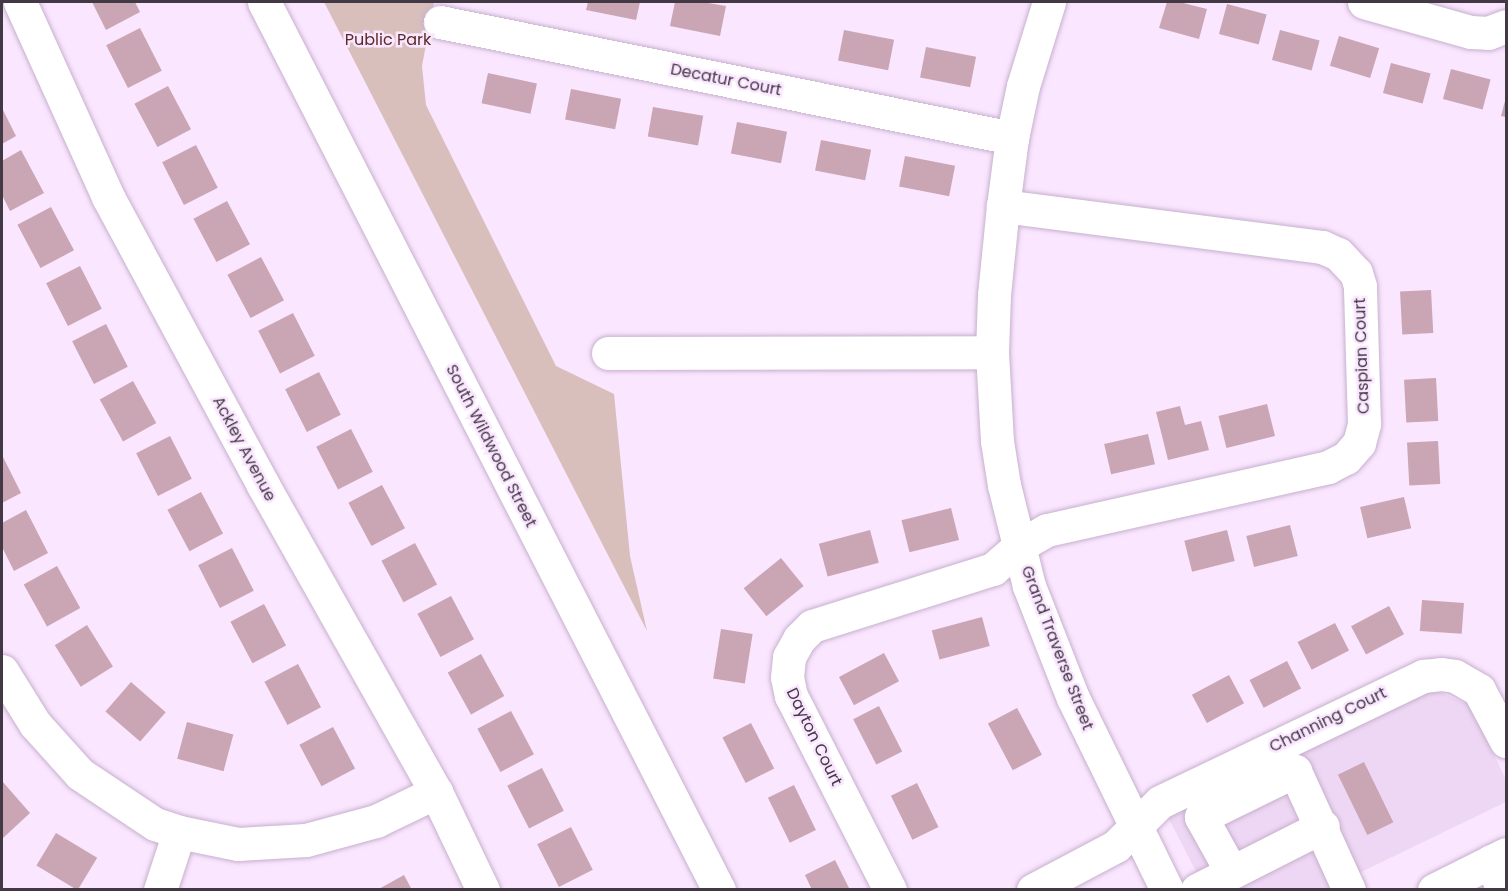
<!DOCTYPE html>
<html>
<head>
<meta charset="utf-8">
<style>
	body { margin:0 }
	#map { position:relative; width:1508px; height:891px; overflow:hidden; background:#fae6ff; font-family:Poppins,sans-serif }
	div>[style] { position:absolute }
	.built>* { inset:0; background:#eed7f4 }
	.green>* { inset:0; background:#d8bfbc }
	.building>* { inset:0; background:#caa5b3; transform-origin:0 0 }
	.roads { filter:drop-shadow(0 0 2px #c7b0cd) drop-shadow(0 0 2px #c7b0cd) }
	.minor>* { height:33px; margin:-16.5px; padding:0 16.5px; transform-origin:16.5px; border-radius:16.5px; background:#fff }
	span { translate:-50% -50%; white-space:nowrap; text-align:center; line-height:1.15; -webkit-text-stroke:5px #fae6ff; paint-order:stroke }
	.park-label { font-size:16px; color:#5b2b25 }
	.street-label { font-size:16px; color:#433945 }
	.frame { position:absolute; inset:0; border:3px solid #433945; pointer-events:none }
</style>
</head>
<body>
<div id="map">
	<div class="built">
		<div style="clip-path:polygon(1428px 687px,1471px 706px,1506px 780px,1506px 802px,1326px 889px,1205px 889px,1168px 817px)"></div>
	</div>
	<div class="green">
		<div style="clip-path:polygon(324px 2px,434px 2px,422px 66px,426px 105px,556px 366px,614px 394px,630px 556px,647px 631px)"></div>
	</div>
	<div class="building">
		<div style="clip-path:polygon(92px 2px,135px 2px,140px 12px,106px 30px)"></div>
		<div style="clip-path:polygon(588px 2px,640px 2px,636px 20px,586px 10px)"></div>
		<div style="clip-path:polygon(675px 2px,702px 2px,726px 6px,720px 36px,670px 26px)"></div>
		<div style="clip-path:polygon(1167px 2px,1179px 2px,1207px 9px,1199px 39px,1159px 28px)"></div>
		<div style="left:1227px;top:4px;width:41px;height:31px;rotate:15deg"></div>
		<div style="left:140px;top:28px;width:48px;height:38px;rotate:63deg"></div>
		<div style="left:844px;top:30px;width:51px;height:31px;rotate:11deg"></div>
		<div style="left:1280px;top:30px;width:41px;height:31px;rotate:15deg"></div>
		<div style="left:1339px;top:36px;width:42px;height:31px;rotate:17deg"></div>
		<div style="left:926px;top:47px;width:51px;height:31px;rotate:11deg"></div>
		<div style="left:1391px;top:63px;width:41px;height:31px;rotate:15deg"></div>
		<div style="left:1451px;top:69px;width:41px;height:31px;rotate:15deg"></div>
		<div style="left:488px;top:73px;width:50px;height:31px;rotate:12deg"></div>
		<div style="left:168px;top:86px;width:49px;height:38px;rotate:62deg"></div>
		<div style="left:571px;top:89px;width:51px;height:31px;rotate:11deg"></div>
		<div style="clip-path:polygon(1506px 97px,1506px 117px,1501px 116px)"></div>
		<div style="left:653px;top:107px;width:51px;height:30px;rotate:10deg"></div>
		<div style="clip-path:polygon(2px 108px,16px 136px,2px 144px)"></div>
		<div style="left:737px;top:122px;width:51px;height:32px;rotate:11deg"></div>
		<div style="left:821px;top:140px;width:51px;height:31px;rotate:11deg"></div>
		<div style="left:196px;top:145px;width:48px;height:38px;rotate:63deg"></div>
		<div style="clip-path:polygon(21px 150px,44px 193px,10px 211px,2px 195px,2px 161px)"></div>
		<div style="left:905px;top:156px;width:51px;height:31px;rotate:11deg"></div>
		<div style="left:227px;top:201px;width:49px;height:38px;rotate:62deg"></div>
		<div style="left:51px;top:207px;width:49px;height:38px;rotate:62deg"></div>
		<div style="left:261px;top:257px;width:49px;height:38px;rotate:62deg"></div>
		<div style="left:80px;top:266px;width:48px;height:38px;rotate:63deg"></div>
		<div style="left:1431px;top:290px;width:43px;height:31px;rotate:87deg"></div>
		<div style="left:293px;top:313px;width:48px;height:39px;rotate:63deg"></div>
		<div style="left:106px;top:324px;width:48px;height:38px;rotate:63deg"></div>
		<div style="left:319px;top:372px;width:48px;height:38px;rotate:63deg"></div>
		<div style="left:1436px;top:378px;width:43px;height:32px;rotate:87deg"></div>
		<div style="left:133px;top:381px;width:48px;height:38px;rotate:61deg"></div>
		<div style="left:1267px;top:404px;width:33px;height:50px;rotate:76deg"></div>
		<div style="clip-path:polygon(1180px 406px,1185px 425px,1201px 421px,1209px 450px,1168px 460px,1156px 412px)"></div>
		<div style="left:351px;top:429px;width:48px;height:39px;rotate:63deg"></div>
		<div style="left:1148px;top:434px;width:31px;height:45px;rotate:77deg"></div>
		<div style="left:170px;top:436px;width:48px;height:38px;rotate:63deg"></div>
		<div style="left:1438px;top:441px;width:43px;height:31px;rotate:87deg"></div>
		<div style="clip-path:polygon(2px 455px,21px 493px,2px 503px)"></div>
		<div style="left:382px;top:485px;width:49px;height:38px;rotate:62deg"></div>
		<div style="left:201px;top:492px;width:47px;height:38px;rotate:62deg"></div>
		<div style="left:1404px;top:497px;width:32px;height:45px;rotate:77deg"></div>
		<div style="left:951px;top:508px;width:33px;height:51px;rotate:76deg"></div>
		<div style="clip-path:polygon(26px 510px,48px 553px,14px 571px,2px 547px,2px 523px)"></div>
		<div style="left:1290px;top:525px;width:32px;height:45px;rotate:76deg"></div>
		<div style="left:870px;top:530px;width:34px;height:53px;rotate:75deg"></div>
		<div style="left:1227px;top:530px;width:32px;height:44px;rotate:76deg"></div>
		<div style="left:415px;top:543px;width:47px;height:38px;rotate:62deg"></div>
		<div style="left:232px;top:548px;width:48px;height:38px;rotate:63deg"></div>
		<div style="left:781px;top:558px;width:36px;height:48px;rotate:51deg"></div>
		<div style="left:57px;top:566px;width:48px;height:38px;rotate:61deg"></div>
		<div style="left:451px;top:596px;width:49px;height:38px;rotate:62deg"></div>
		<div style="left:1422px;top:600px;width:42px;height:31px;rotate:4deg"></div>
		<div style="left:264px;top:604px;width:47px;height:38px;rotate:62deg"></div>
		<div style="left:1389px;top:606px;width:32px;height:43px;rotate:62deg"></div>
		<div style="left:982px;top:617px;width:30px;height:52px;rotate:75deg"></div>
		<div style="left:1335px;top:623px;width:31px;height:42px;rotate:63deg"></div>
		<div style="left:87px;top:625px;width:49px;height:38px;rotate:58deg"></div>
		<div style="left:721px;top:629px;width:32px;height:50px;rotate:9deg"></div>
		<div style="left:884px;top:653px;width:32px;height:51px;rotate:62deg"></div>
		<div style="left:481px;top:654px;width:48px;height:38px;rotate:61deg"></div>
		<div style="left:1287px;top:661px;width:31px;height:42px;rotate:63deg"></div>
		<div style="left:298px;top:664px;width:49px;height:38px;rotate:62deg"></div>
		<div style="left:1229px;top:675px;width:32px;height:42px;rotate:62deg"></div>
		<div style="left:131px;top:682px;width:46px;height:39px;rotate:41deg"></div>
		<div style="left:879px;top:706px;width:51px;height:29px;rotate:63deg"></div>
		<div style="left:1017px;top:708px;width:53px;height:33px;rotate:62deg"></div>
		<div style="left:511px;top:711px;width:49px;height:38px;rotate:62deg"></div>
		<div style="left:187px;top:722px;width:48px;height:38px;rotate:15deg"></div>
		<div style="left:751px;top:723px;width:51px;height:32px;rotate:63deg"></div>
		<div style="left:333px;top:727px;width:47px;height:38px;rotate:62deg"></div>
		<div style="left:1364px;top:762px;width:67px;height:29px;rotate:64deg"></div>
		<div style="left:542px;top:768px;width:48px;height:39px;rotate:63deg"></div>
		<div style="clip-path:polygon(2px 781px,30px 813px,3px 838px,2px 836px)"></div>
		<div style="left:917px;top:783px;width:49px;height:29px;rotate:64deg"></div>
		<div style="left:794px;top:785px;width:50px;height:29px;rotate:64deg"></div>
		<div style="left:571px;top:827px;width:48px;height:38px;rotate:63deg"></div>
		<div style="left:56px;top:833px;width:48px;height:38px;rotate:31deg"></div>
		<div style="clip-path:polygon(835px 860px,850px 890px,812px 890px,805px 875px)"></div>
		<div style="clip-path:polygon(404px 875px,412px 890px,377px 890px)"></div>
	</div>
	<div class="roads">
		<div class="minor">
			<div style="left:20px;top:2px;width:214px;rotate:65.7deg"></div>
			<div style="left:108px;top:197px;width:327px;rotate:61.7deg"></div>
			<div style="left:263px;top:485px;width:352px;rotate:60.6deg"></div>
			<div style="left:436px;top:792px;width:109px;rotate:64.4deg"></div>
			<div style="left:264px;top:2px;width:998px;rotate:62.87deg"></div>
			<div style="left:1049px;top:2px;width:88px;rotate:107.2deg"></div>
			<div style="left:1023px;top:86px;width:53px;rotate:101.9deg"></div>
			<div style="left:1012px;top:138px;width:69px;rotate:97.5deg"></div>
			<div style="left:1003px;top:206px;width:89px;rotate:95.8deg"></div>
			<div style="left:994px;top:295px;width:57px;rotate:92deg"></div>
			<div style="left:992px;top:352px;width:89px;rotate:86.8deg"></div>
			<div style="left:997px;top:441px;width:45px;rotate:81deg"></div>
			<div style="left:1004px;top:485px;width:104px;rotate:76.1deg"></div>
			<div style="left:1029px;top:586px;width:120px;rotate:68.6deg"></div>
			<div style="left:1073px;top:698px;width:214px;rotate:63.9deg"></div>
			<div style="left:1364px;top:2px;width:111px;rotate:15.7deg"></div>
			<div style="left:1471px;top:32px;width:17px;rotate:3deg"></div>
			<div style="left:1488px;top:33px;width:19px;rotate:-21deg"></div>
			<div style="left:440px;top:22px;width:584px;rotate:11.46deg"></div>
			<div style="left:608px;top:353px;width:384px;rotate:-0.1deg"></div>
			<div style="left:2px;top:671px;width:62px;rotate:58.1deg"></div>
			<div style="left:35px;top:724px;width:67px;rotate:48deg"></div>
			<div style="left:80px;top:774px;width:90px;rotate:33.7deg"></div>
			<div style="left:155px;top:824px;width:25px;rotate:18deg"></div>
			<div style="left:179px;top:832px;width:60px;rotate:11.5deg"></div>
			<div style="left:238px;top:844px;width:68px;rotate:-3.4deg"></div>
			<div style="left:306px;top:840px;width:73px;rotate:-15.2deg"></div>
			<div style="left:376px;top:821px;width:67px;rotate:-25.8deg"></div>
			<div style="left:1491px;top:861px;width:31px;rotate:68deg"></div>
			<div style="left:1231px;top:871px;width:62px;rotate:-119.1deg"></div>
			<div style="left:1201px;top:817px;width:105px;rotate:-26.1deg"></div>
			<div style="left:1295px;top:771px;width:131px;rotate:65.6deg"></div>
			<div style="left:160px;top:890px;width:61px;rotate:-71.9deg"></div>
			<div style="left:890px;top:890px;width:218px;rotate:-117deg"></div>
			<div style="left:791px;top:696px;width:19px;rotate:-102deg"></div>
			<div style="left:787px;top:677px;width:20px;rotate:-84deg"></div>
			<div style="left:789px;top:657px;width:21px;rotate:-61deg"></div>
			<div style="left:799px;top:639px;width:18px;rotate:-45deg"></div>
			<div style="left:812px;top:626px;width:190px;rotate:-17.5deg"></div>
			<div style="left:993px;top:569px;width:35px;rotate:-41deg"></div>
			<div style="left:1019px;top:546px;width:32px;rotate:-30deg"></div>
			<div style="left:1047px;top:530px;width:288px;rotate:-12.6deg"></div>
			<div style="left:1328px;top:467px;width:20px;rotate:-27deg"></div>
			<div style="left:1346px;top:458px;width:20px;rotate:-49deg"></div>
			<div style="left:1359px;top:443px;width:20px;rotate:-75deg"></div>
			<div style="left:1364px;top:424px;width:138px;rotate:-91.7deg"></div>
			<div style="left:1360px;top:286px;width:14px;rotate:-107deg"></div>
			<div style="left:1356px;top:273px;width:26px;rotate:-133deg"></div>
			<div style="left:1338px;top:254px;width:17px;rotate:-156deg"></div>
			<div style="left:1322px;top:247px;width:322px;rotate:-172.7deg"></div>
			<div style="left:1033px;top:890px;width:94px;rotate:-27.9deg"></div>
			<div style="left:1116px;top:846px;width:62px;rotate:-45deg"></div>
			<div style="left:1160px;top:802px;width:292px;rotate:-25.6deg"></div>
			<div style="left:1423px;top:676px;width:18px;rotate:-6deg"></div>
			<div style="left:1441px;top:674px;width:14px;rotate:8deg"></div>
			<div style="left:1455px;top:676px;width:28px;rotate:30deg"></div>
			<div style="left:1479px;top:690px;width:58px;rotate:62.1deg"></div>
			<div style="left:1197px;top:890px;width:141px;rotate:-26.9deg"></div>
			<div style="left:1434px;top:890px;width:80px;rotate:-26.6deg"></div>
		</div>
	</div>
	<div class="park-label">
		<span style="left:388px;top:40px">Public Park</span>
	</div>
	<div class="street-label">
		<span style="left:726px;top:80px;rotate:11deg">Decatur Court</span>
		<span style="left:1362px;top:356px;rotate:-92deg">Caspian Court</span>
		<span style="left:491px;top:446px;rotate:63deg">South Wildwood Street</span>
		<span style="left:244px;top:449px;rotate:62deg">Ackley Avenue</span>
		<span style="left:1057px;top:648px;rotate:69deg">Grand Traverse Street</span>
		<span style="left:1328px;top:720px;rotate:-26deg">Channing Court</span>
		<span style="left:814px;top:737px;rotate:64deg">Dayton Court</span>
	</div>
	<div class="frame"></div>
</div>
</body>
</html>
